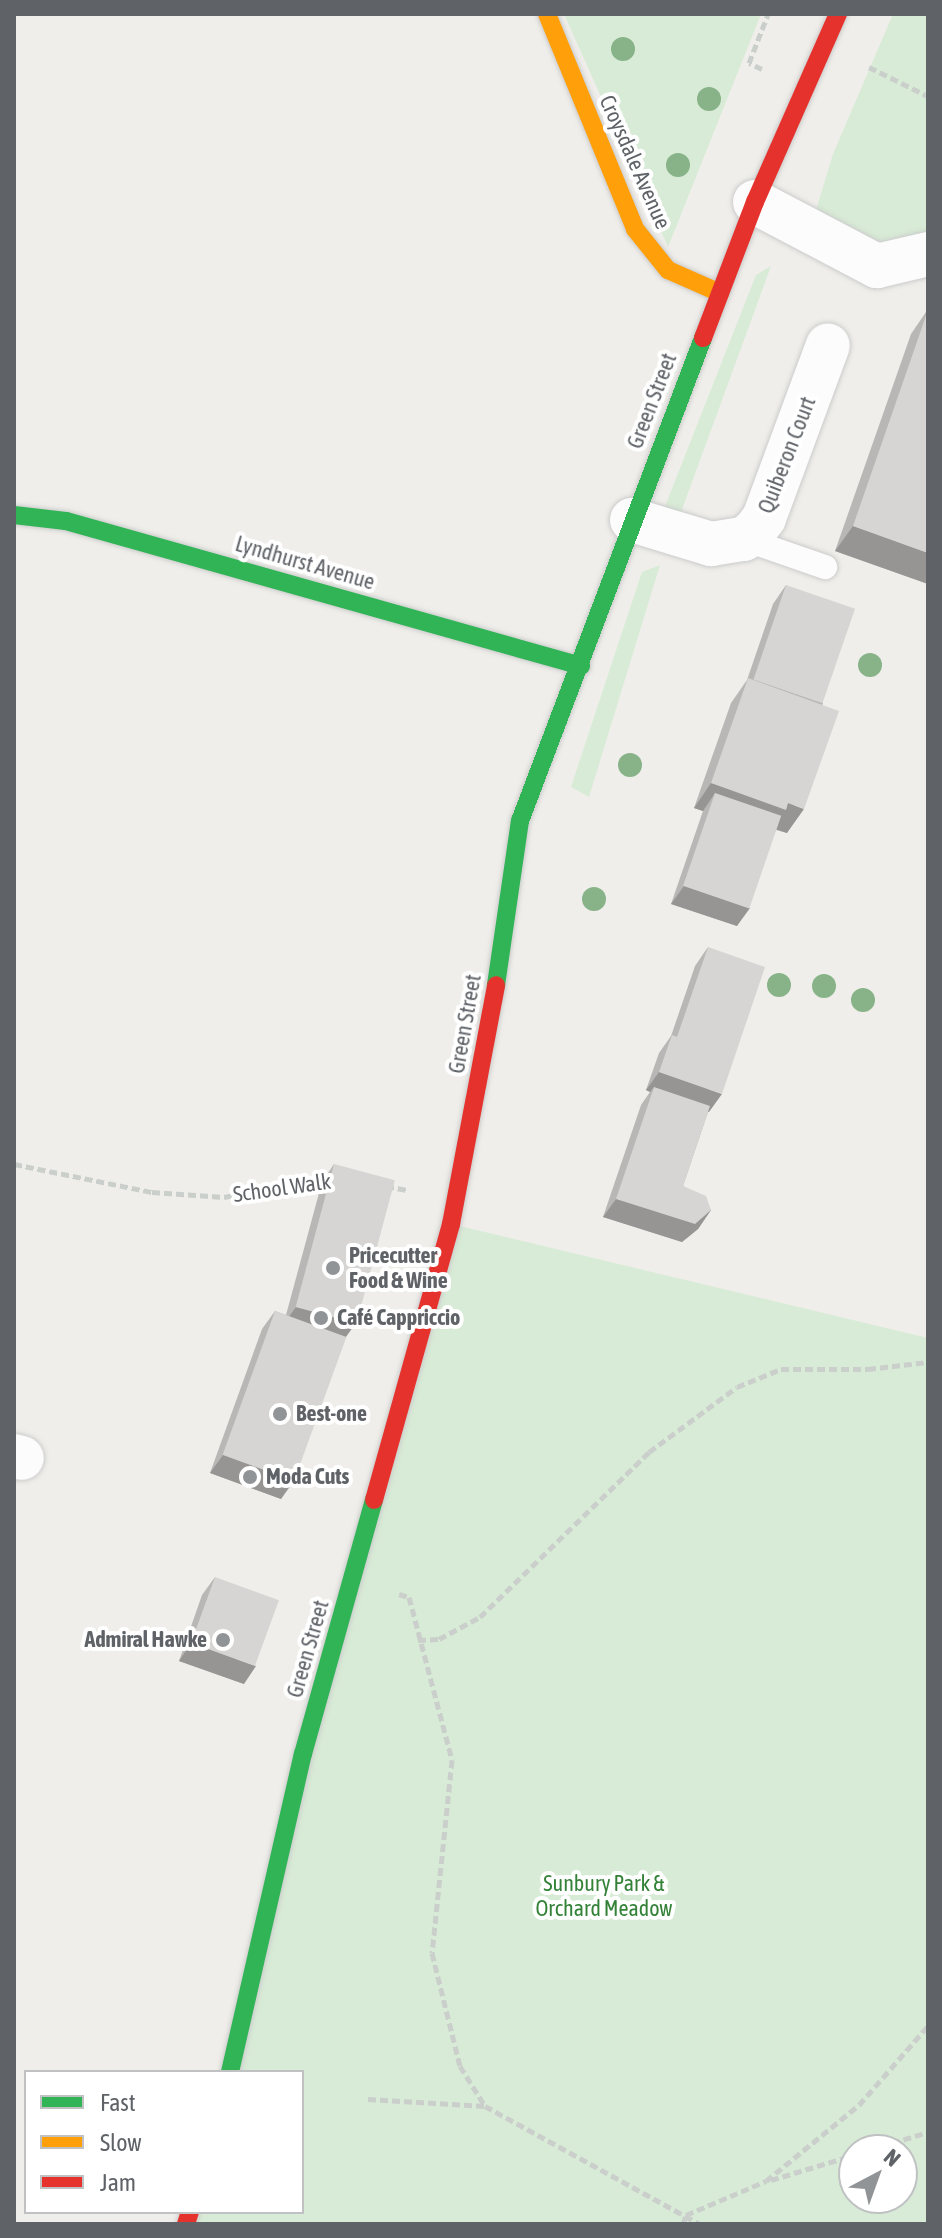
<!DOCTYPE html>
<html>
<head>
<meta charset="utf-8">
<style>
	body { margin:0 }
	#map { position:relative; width:942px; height:2238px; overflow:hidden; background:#efeeea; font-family:"Asap Condensed",sans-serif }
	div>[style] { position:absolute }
	.green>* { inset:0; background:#d8ebd6 }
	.path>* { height:5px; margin-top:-2.5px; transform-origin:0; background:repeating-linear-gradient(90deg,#cacfcc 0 8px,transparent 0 12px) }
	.roads { filter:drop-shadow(0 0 2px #cbcccc) drop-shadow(0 0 2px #cbcccc) }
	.lane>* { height:24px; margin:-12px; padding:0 12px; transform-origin:12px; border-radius:12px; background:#fdfcfc }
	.street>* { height:44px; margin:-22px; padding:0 22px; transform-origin:22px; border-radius:22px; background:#fdfcfc }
	.fast>* { height:18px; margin:-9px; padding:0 9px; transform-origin:9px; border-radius:9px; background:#30b455 }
	.slow>* { height:18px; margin:-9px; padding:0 9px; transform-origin:9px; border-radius:9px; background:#ff9f0a }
	.jam>* { height:18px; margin:-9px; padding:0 9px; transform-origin:9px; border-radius:9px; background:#e5322d }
	.trees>* { width:24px; height:24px; margin:-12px; border-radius:50%; background:#88b388 }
	.wall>* { inset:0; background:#b8b7b5 }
	.shaded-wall>* { inset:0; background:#969594 }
	.building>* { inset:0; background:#d6d5d3; transform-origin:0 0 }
	.dots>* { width:22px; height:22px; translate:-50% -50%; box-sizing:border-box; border:4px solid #fff; border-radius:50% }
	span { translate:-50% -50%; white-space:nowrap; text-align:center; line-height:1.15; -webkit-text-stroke:8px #fff; paint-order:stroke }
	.street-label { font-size:22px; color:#5f6368 }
	.poi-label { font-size:22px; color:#5f6368; font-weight:700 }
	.left { translate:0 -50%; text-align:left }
	.right { translate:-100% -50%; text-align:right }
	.park-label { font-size:22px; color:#348238 }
	.frame { position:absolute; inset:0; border:16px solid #5f6368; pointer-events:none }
	.legend { position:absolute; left:24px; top:2070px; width:280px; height:144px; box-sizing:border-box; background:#fff; border:2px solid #bfc1c3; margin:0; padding:10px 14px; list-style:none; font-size:24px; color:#5f6368 }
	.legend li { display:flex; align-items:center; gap:16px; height:40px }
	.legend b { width:40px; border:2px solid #bfc1c3 }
	.north { position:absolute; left:838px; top:2134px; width:80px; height:80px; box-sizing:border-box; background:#fff; border:2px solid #bfc1c3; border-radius:50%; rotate:41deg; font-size:22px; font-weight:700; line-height:32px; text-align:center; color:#5f6368 }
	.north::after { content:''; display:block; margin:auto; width:28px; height:36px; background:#919496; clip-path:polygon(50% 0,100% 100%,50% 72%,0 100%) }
</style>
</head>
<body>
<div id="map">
	<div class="green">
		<div style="clip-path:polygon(564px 14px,761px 14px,668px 247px)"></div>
		<div style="clip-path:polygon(893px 14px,928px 14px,928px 237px,883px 251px,818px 216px,817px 207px,833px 154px)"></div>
		<div style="clip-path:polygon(771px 266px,680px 515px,664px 509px,756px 275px)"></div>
		<div style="clip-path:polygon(660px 565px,589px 797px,571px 787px,642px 572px)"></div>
		<div style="clip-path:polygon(evenodd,451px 1224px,928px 1338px,928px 2224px,186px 2224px,190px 2212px,302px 2212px,302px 2072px,230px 2072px,451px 1224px,854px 2150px,902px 2150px,902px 2198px,854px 2198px,854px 2150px)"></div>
	</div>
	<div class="path">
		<div style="left:869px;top:67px;width:66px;rotate:26.2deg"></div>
		<div style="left:762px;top:69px;width:14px;rotate:-155deg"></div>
		<div style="left:749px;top:63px;width:53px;rotate:-68.8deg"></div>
		<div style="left:14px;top:1164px;width:141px;rotate:11.5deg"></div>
		<div style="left:152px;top:1192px;width:72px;rotate:4deg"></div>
		<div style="left:224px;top:1197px;width:106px;rotate:-10.9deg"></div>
		<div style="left:386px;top:1186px;width:21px;rotate:11deg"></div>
		<div style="left:399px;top:1594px;width:10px;rotate:17deg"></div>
		<div style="left:409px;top:1597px;width:169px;rotate:75.2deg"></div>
		<div style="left:452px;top:1760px;width:194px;rotate:95.9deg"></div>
		<div style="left:432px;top:1953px;width:116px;rotate:76.1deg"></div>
		<div style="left:460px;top:2066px;width:47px;rotate:58deg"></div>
		<div style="left:418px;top:1640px;width:21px;rotate:-3deg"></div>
		<div style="left:439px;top:1639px;width:47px;rotate:-28.2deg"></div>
		<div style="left:480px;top:1617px;width:236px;rotate:-44.3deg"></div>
		<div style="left:649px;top:1452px;width:109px;rotate:-36.5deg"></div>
		<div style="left:737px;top:1387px;width:48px;rotate:-22.2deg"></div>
		<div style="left:781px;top:1369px;width:87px"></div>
		<div style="left:868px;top:1369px;width:60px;rotate:-6.7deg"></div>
		<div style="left:368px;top:2099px;width:117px;rotate:3.4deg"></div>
		<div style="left:485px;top:2106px;width:245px;rotate:28.8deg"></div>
		<div style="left:869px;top:2150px;width:62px;rotate:-17deg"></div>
		<div style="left:771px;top:2180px;width:87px;rotate:-16.8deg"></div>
		<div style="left:683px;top:2224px;width:9px;rotate:-72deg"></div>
		<div style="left:686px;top:2215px;width:87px;rotate:-23deg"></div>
		<div style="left:766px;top:2181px;width:120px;rotate:-39.3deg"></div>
		<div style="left:859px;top:2105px;width:105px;rotate:-48.9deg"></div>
	</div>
	<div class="roads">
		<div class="lane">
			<div style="left:744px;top:539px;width:86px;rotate:19.1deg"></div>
		</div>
		<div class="street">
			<div style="left:755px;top:202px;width:138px;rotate:27.7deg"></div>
			<div style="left:877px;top:266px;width:52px;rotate:-13.2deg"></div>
			<div style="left:632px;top:520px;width:83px;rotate:16.9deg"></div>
			<div style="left:711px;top:544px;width:33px;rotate:-9deg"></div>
			<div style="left:744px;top:539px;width:14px;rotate:-39deg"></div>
			<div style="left:755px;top:530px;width:15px;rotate:-53deg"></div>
			<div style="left:764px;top:518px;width:184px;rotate:-69.7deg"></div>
			<div style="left:14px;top:1456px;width:8px;rotate:14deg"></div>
		</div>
		<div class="fast">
			<div style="left:14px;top:515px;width:52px;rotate:6.6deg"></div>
			<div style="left:66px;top:521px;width:535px;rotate:15.72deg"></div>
			<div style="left:496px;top:985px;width:166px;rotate:-81.7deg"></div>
			<div style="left:520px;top:821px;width:517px;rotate:-69.25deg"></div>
			<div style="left:230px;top:2072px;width:326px;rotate:-77.1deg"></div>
			<div style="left:303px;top:1754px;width:264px;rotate:-74.4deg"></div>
		</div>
		<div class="slow">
			<div style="left:547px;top:14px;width:232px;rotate:67.7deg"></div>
			<div style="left:635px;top:229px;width:53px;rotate:51.2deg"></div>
			<div style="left:668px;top:270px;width:57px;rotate:23.9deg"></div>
		</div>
		<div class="jam">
			<div style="left:703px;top:338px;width:146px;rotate:-69.1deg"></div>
			<div style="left:755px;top:202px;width:206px;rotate:-66.2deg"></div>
			<div style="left:374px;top:1500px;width:287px;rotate:-74.4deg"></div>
			<div style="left:451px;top:1224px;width:243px;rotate:-79.3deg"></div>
			<div style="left:186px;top:2224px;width:13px;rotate:-72deg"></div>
		</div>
	</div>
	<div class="trees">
		<div style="left:623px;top:49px"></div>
		<div style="left:709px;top:99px"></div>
		<div style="left:678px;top:165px"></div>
		<div style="left:870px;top:665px"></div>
		<div style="left:630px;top:765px"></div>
		<div style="left:594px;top:899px"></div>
		<div style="left:779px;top:985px"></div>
		<div style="left:824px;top:986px"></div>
		<div style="left:863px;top:1000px"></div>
	</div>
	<div class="wall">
		<div style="clip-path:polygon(928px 309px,928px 584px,835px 551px,911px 334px)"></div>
		<div style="clip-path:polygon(786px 585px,823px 703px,787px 833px,776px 830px,737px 926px,671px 904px,703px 811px,694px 808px,731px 703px,747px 680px,773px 604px)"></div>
		<div style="clip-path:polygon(708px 947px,709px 1112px,708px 1112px,683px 1186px,711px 1210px,698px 1229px,682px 1242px,603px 1217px,641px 1105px,650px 1092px,646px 1090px,659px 1053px,671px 1036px,695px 966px)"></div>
		<div style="clip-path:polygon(334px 1164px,345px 1339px,281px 1499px,210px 1473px,262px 1329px,275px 1311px,286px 1315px,322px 1182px)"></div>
		<div style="clip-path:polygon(215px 1577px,244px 1684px,179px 1661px,202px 1595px)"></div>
	</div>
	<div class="shaded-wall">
		<div style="clip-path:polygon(853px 526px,928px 553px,928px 584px,835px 551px)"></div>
		<div style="clip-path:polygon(711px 783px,788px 803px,804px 809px,787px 833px,772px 828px,715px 793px,703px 811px,694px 808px)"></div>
		<div style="clip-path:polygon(684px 886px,750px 908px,737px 926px,671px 904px)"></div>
		<div style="clip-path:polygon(659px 1072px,722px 1094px,709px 1112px,652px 1093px,654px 1087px,650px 1092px,646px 1090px)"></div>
		<div style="clip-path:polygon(616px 1199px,711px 1210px,698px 1229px,682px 1242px,603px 1217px)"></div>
		<div style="clip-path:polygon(296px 1307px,356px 1323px,343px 1341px,283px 1325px)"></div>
		<div style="clip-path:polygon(223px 1455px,294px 1481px,281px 1499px,210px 1473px)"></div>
		<div style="clip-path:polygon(191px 1643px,256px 1666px,244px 1684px,179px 1661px)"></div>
	</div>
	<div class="building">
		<div style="clip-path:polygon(928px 310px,928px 553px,853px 526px)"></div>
		<div style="left:786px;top:585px;width:73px;height:100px;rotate:19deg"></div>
		<div style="clip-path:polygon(748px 678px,839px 711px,804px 809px,788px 803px,786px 810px,711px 783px)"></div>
		<div style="left:715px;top:793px;width:70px;height:98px;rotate:19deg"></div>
		<div style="clip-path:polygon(708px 947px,765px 967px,722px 1094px,659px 1072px,672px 1035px,677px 1037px)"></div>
		<div style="clip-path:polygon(654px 1087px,710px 1106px,683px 1186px,706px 1196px,711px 1210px,695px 1224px,616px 1199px)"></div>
		<div style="left:334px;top:1164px;width:63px;height:148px;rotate:15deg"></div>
		<div style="left:275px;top:1311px;width:76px;height:153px;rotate:20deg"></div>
		<div style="left:215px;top:1577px;width:68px;height:70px;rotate:20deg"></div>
	</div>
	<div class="dots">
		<div style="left:333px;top:1268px;background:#919496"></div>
		<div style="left:321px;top:1318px;background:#919496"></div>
		<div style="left:280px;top:1414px;background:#919496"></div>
		<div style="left:250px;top:1477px;background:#919496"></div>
		<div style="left:223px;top:1640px;background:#919496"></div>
	</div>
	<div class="street-label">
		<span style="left:635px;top:162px;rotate:66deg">Croysdale Avenue</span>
		<span style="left:652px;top:401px;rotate:-69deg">Green Street</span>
		<span style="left:787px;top:455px;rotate:-69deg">Quiberon Court</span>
		<span style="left:305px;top:563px;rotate:16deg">Lyndhurst Avenue</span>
		<span style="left:465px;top:1024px;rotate:-80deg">Green Street</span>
		<span style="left:282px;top:1188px;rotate:-8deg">School Walk</span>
		<span style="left:308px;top:1649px;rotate:-74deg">Green Street</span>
	</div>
	<div class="poi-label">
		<span class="left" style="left:349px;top:1268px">Pricecutter<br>Food &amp; Wine</span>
		<span class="left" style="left:337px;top:1318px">Café Cappriccio</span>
		<span class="left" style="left:296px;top:1414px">Best-one</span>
		<span class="left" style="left:266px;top:1477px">Moda Cuts</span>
		<span class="right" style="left:207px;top:1640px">Admiral Hawke</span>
	</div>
	<div class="park-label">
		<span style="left:604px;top:1896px">Sunbury Park &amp;<br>Orchard Meadow</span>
	</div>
	<div class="frame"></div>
	<ul class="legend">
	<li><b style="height:10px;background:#30b455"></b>Fast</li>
	<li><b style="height:10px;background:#ff9f0a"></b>Slow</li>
	<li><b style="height:10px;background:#e5322d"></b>Jam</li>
	</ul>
	<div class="north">N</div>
</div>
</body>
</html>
